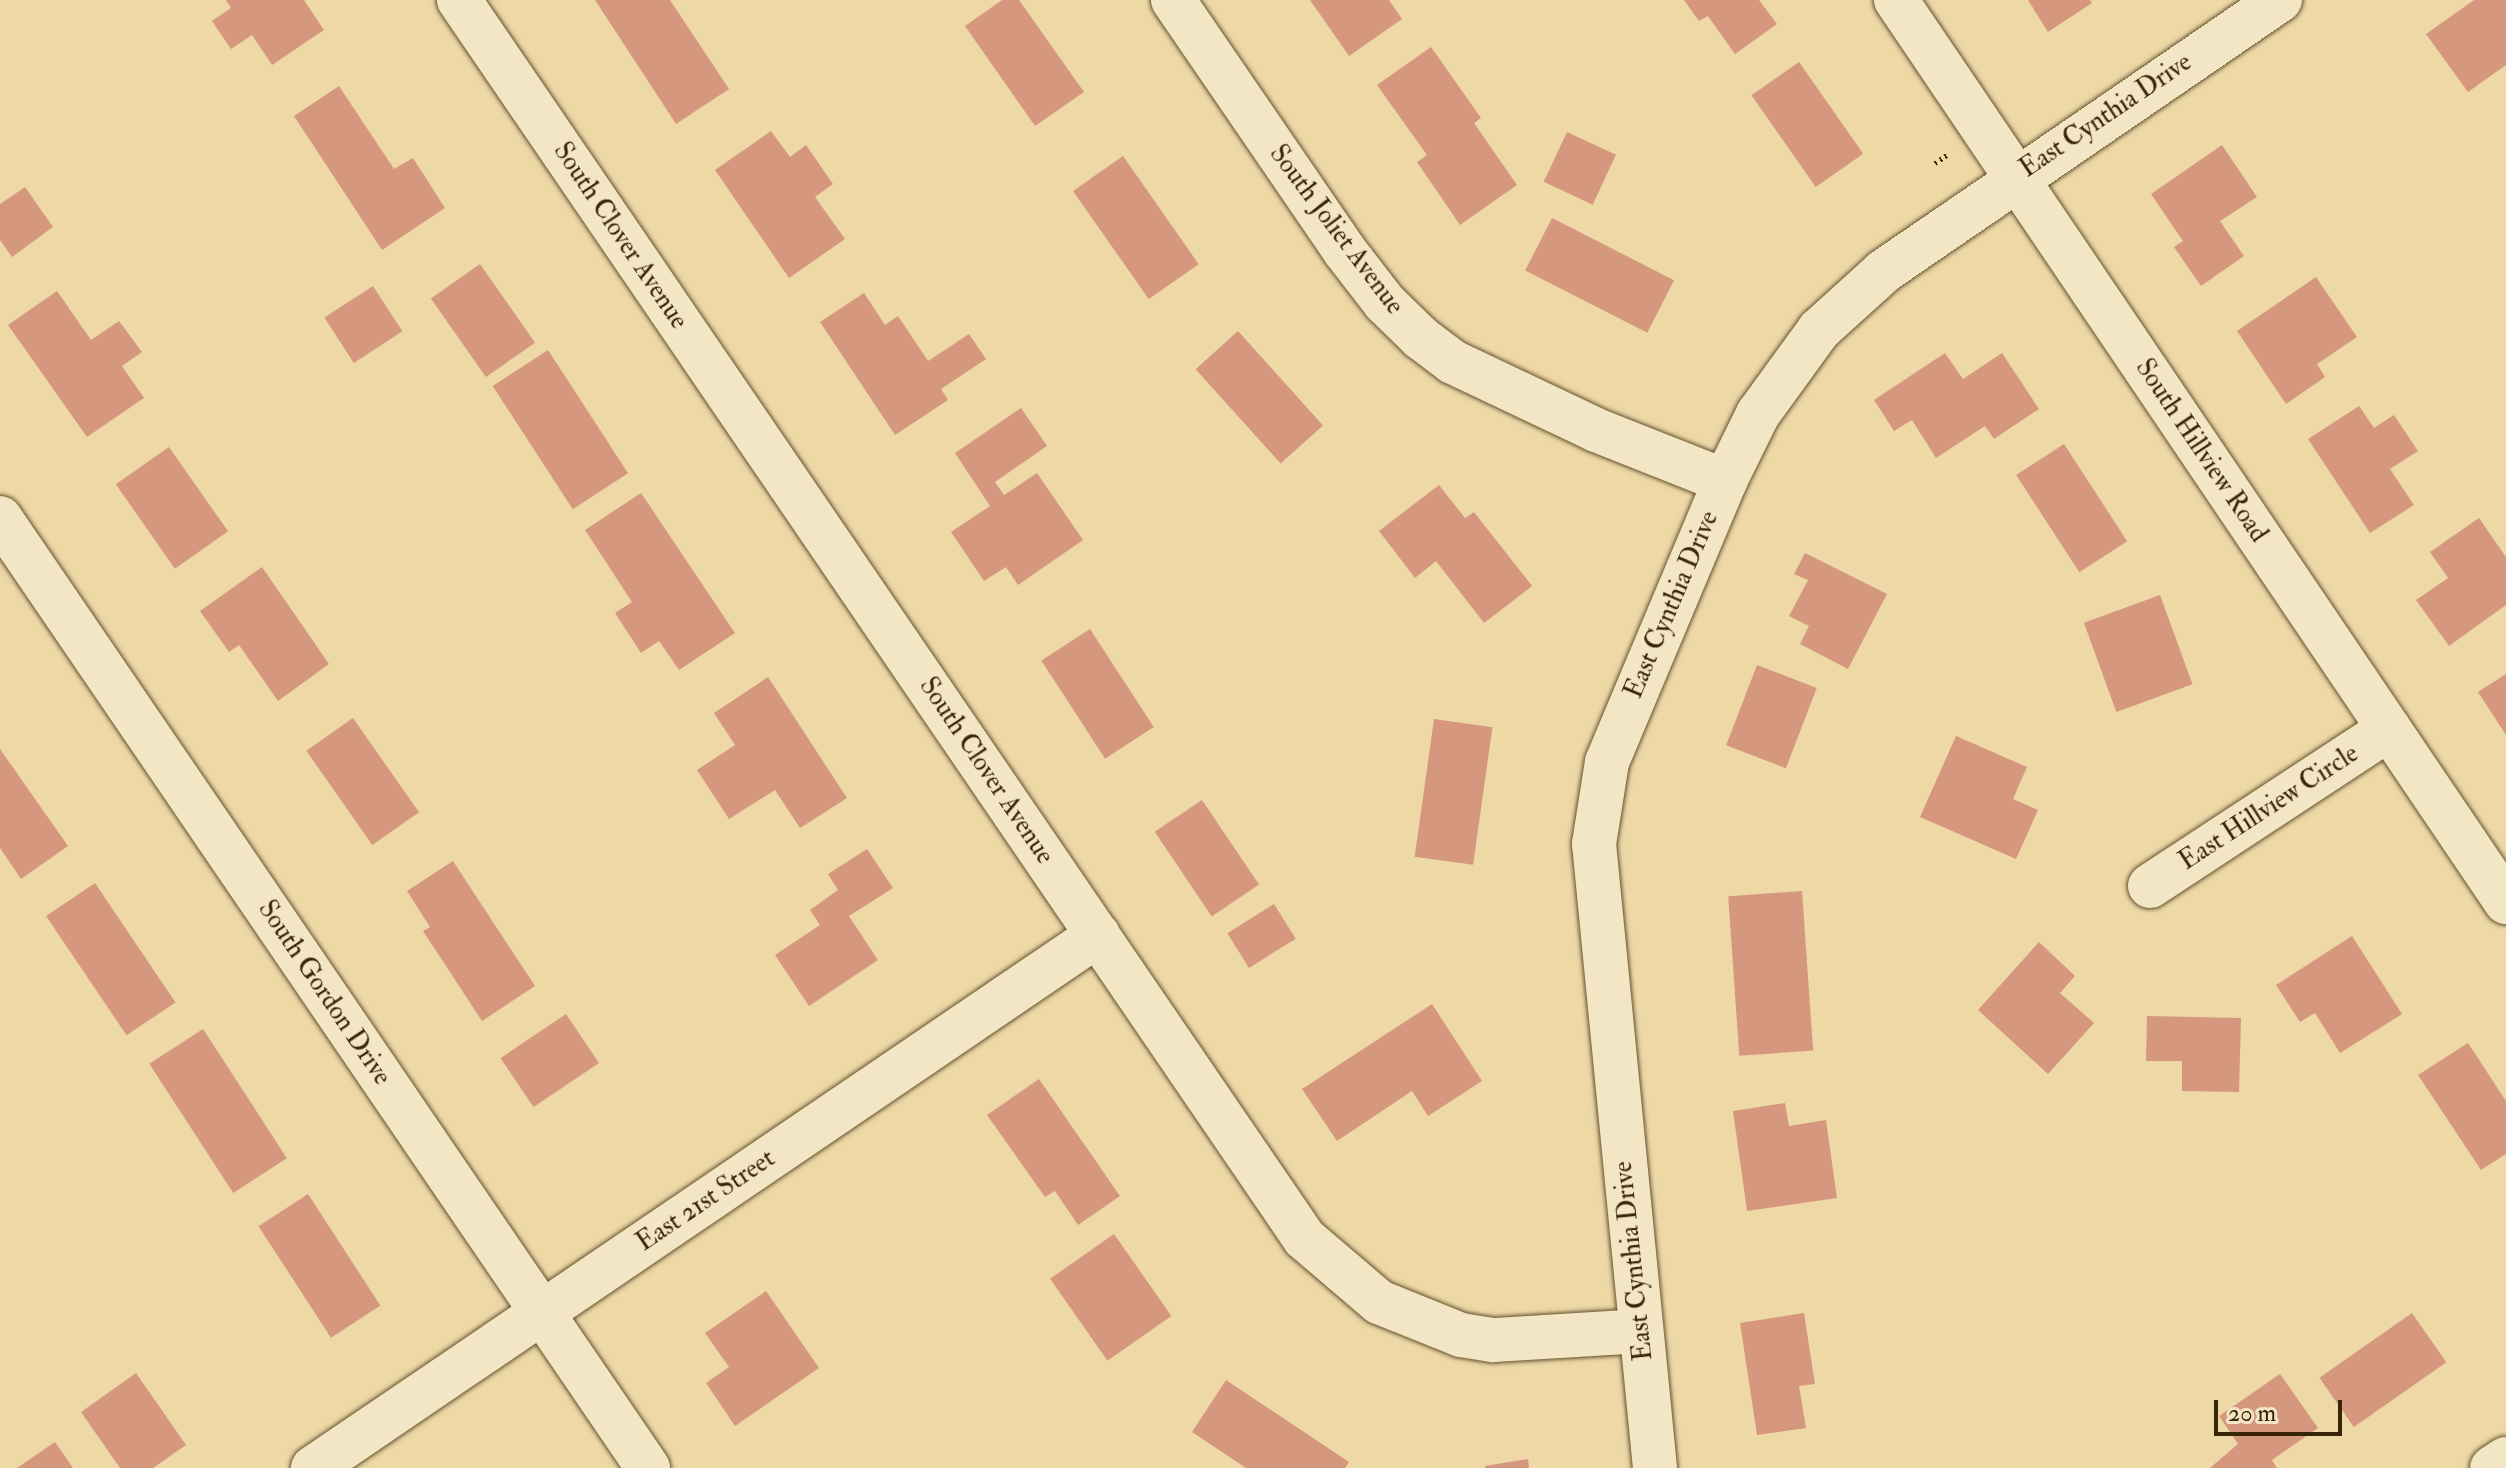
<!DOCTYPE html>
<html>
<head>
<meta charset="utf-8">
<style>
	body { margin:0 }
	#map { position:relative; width:2506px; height:1468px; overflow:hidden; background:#edd8a6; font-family:"IM FELL Double Pica",serif }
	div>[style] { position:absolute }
	.building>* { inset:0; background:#d5987f; transform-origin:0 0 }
	.path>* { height:5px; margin-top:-2.5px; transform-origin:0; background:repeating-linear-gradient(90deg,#382507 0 2px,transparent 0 6px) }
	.roads { filter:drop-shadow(0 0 2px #65522f) drop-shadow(0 0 2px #65522f) }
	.minor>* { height:44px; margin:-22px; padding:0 22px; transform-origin:22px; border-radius:22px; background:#f3e6c5 }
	span { translate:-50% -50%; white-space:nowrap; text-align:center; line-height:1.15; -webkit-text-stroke:8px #f3e6c5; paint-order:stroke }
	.street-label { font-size:26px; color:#382507 }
	.scale { position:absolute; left:2214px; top:1400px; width:128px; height:36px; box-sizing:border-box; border:4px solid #382507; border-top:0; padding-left:10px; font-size:24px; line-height:28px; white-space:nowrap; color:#382507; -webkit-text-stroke:6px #f3e6c5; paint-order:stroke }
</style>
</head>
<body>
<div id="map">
	<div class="building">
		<div style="clip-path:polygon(226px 0,304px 0,324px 30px,272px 65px,252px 35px,231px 49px,212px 21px,231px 8px)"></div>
		<div style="clip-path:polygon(595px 0,670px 0,729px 89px,676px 124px)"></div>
		<div style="clip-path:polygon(1002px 0,1019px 0,1084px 92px,1035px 126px,965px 26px)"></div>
		<div style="clip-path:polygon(1310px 0,1389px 0,1402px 19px,1349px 56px)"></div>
		<div style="clip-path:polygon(1684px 0,1759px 0,1777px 24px,1735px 54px,1708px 16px,1699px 21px)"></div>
		<div style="clip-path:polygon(2028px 0,2090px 0,2092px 3px,2048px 32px)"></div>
		<div style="clip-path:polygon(2474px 0,2506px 0,2506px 65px,2468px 92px,2426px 34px)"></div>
		<div style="clip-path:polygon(1431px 47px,1481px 118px,1474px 123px,1517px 185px,1460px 225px,1417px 162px,1427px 155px,1377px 85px)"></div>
		<div style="left:1799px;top:62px;width:112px;height:58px;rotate:55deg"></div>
		<div style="clip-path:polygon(339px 86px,394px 169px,413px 158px,445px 208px,382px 250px,294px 116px)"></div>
		<div style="clip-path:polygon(771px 131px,790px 157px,806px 145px,833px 184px,815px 197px,845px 239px,789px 278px,715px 170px)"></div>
		<div style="left:1567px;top:132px;width:54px;height:55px;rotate:25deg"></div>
		<div style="clip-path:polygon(2222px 145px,2257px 197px,2220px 221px,2244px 256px,2201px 286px,2174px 247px,2183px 241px,2151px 194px)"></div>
		<div style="left:1123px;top:156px;width:132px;height:61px;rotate:55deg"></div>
		<div style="clip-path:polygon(25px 187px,53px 227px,12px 257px,0 240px,0 204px)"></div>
		<div style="left:1552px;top:218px;width:137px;height:59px;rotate:27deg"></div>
		<div style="left:480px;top:264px;width:96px;height:60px;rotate:55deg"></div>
		<div style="clip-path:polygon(2316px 277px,2357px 337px,2317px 364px,2325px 377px,2286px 404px,2237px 331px)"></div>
		<div style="left:373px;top:286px;width:54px;height:58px;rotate:57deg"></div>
		<div style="clip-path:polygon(57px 291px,91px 340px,119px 321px,142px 352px,122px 366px,144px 398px,87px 437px,8px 325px)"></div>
		<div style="clip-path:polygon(864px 293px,885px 325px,898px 316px,928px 361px,969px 334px,986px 359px,941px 389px,948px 400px,895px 435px,820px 322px)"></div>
		<div style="left:1238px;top:331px;width:127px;height:57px;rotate:48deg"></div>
		<div style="left:548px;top:350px;width:147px;height:66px;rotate:57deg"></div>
		<div style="clip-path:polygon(1945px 353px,1963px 379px,2002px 353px,2039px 409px,1994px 439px,1985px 426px,1936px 458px,1912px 420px,1894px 431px,1874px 400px)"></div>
		<div style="clip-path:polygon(2359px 406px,2374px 428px,2394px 415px,2418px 451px,2390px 469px,2414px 505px,2370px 533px,2308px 439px)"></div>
		<div style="clip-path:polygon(1021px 408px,1047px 446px,995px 482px,1004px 495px,1037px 473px,1083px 540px,1018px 585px,1006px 567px,984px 581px,951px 532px,990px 506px,955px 453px)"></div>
		<div style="left:2064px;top:444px;width:116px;height:57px;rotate:57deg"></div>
		<div style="left:169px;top:447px;width:103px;height:65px;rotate:55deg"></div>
		<div style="clip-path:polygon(1439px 485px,1465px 518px,1474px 512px,1532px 586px,1484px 623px,1436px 561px,1415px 578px,1379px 531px)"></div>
		<div style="clip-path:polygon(641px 493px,735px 633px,679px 670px,659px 641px,641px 653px,615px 613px,632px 602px,585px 530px)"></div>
		<div style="clip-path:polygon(2479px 518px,2506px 557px,2506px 605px,2449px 646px,2416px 600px,2448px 578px,2430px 552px)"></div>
		<div style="clip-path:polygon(1805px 553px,1887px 594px,1848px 669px,1800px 644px,1809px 626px,1789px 616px,1808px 580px,1794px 574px)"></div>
		<div style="clip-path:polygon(262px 567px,329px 664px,278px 701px,239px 645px,229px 652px,200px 611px)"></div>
		<div style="left:2160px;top:595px;width:95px;height:81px;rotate:70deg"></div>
		<div style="left:1090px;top:629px;width:117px;height:58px;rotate:57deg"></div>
		<div style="left:1757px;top:665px;width:64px;height:86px;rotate:21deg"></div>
		<div style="clip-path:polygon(2506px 674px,2506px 735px,2478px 692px)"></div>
		<div style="clip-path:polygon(768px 677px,847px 798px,800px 828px,775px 790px,729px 819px,697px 770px,735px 745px,714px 713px)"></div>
		<div style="left:353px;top:718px;width:115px;height:57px;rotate:55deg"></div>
		<div style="left:1434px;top:719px;width:59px;height:139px;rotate:8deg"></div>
		<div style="clip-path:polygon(1956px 736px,2027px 767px,2013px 799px,2038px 810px,2016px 859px,1920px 817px)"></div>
		<div style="clip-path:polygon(0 749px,68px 846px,21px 879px,0 848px)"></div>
		<div style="left:1202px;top:800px;width:102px;height:57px;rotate:56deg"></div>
		<div style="clip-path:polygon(867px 849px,893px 888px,849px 916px,878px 960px,809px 1006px,775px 955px,820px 925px,810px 910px,838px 890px,828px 874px)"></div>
		<div style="clip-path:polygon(453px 861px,535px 986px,482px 1021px,423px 931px,430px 927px,407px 891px)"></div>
		<div style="left:95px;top:883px;width:144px;height:59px;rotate:56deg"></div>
		<div style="left:1802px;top:891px;width:160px;height:74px;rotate:86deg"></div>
		<div style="left:1274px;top:904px;width:41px;height:55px;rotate:58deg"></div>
		<div style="clip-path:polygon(2352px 936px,2402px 1014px,2340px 1053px,2315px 1013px,2300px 1022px,2276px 985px)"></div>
		<div style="clip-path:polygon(2039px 942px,2075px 976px,2060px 993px,2094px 1023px,2048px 1074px,1978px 1010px)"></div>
		<div style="clip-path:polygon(1432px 1004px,1482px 1081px,1428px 1116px,1412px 1091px,1337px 1141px,1302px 1089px)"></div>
		<div style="left:566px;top:1014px;width:59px;height:79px;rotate:56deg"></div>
		<div style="clip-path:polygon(2147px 1016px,2241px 1018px,2239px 1092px,2182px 1091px,2182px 1061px,2146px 1061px)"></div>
		<div style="left:203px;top:1029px;width:154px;height:64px;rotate:57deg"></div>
		<div style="clip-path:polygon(2468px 1043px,2506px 1101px,2506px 1154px,2481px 1170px,2418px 1075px)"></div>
		<div style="clip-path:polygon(1039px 1079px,1120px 1196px,1078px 1225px,1055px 1191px,1045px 1197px,987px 1115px)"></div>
		<div style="clip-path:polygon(1785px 1103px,1789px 1126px,1826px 1120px,1837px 1198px,1747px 1211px,1733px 1111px)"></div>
		<div style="left:308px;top:1194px;width:133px;height:59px;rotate:57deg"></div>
		<div style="left:1114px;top:1234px;width:100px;height:78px;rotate:55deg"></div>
		<div style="clip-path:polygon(766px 1291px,819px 1368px,735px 1426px,706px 1383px,729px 1367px,705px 1333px)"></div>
		<div style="clip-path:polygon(1804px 1313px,1815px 1384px,1799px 1386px,1806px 1428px,1757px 1435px,1740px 1323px)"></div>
		<div style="left:2412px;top:1313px;width:60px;height:113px;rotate:55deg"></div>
		<div style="clip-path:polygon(136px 1373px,186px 1445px,153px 1468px,120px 1468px,81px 1412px)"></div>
		<div style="clip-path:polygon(2280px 1374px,2318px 1428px,2272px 1460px,2277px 1468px,2210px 1468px,2238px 1444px,2219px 1416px)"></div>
		<div style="clip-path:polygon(1226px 1380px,1349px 1462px,1345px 1468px,1246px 1468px,1192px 1432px)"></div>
		<div style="clip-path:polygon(55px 1442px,73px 1468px,17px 1468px)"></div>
		<div style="clip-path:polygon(1528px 1459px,1529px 1468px,1485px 1468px,1485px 1466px)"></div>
	</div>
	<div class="path">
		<div style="left:1935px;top:163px;width:14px;rotate:-34deg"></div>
	</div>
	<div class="roads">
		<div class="minor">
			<div style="left:459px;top:0;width:1499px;rotate:55.68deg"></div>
			<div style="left:1304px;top:1238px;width:99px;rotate:40.5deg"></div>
			<div style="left:1379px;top:1302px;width:88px;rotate:21.9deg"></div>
			<div style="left:1461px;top:1335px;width:33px;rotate:9deg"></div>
			<div style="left:1494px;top:1340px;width:147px;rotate:-3.5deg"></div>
			<div style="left:1173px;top:0;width:303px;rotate:55.6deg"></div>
			<div style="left:1344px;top:250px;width:67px;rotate:52.3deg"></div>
			<div style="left:1385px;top:303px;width:50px;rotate:44.2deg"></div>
			<div style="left:1421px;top:338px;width:40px;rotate:37deg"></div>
			<div style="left:1453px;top:362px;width:158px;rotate:25.4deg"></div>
			<div style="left:1596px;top:430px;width:139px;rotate:21.6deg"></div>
			<div style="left:1896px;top:0;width:1089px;rotate:55.93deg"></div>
			<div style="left:0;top:518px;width:1150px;rotate:55.7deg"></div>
			<div style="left:2150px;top:886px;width:286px;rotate:-33.3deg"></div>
			<div style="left:313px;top:1468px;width:949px;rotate:-34.18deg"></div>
			<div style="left:1655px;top:1468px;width:627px;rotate:-95.58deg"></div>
			<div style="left:1594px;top:844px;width:83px;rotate:-81deg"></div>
			<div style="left:1607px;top:762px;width:305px;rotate:-67.2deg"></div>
			<div style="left:1725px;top:481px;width:75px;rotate:-63.8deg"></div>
			<div style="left:1758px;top:414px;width:104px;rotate:-54deg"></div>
			<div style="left:1819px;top:330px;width:88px;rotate:-42.2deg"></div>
			<div style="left:1884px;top:271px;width:480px;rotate:-34.4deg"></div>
			<div style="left:2492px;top:1468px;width:17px;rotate:-33deg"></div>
		</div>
	</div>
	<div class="street-label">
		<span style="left:2106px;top:116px;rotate:-34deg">East Cynthia Drive</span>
		<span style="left:1336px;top:230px;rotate:53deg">South Joliet Avenue</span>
		<span style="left:620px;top:236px;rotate:56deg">South Clover Avenue</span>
		<span style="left:2201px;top:451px;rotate:56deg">South Hillview Road</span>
		<span style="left:1672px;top:605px;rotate:-67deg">East Cynthia Drive</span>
		<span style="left:986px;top:771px;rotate:56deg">South Clover Avenue</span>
		<span style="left:2269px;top:808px;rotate:-33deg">East Hillview Circle</span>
		<span style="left:324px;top:993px;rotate:56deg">South Gordon Drive</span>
		<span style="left:706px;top:1201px;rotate:-34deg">East 21st Street</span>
		<span style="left:1634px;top:1261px;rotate:-96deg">East Cynthia Drive</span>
	</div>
	<div class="scale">20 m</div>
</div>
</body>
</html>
